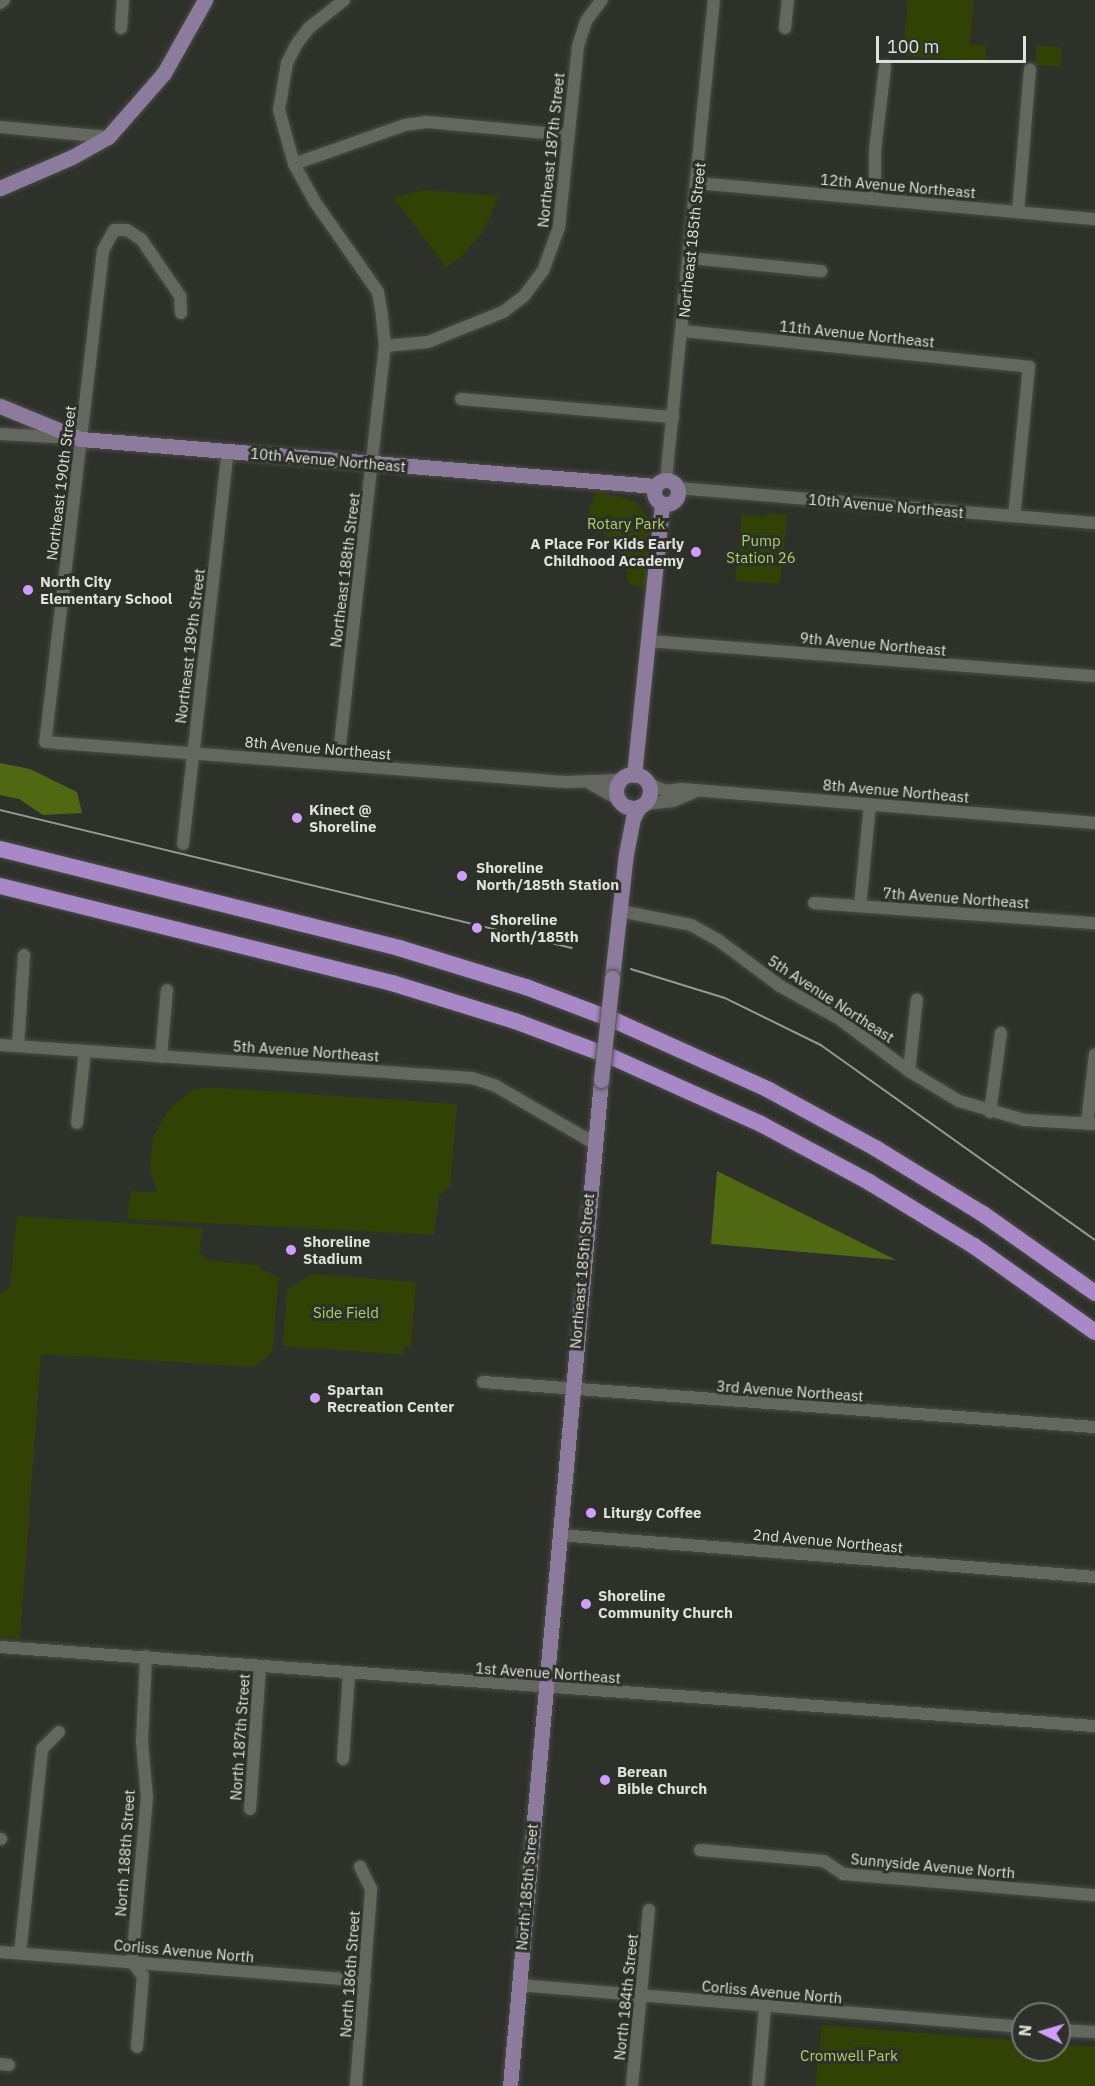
<!DOCTYPE html>
<html>
<head>
<meta charset="utf-8">
<style>
	body { margin:0 }
	#map { position:relative; width:1095px; height:2086px; overflow:hidden; background:#2e3129; font-family:"IBM Plex Sans",sans-serif }
	div>[style] { position:absolute }
	.green>* { inset:0; background:#314204; transform-origin:0 0 }
	.forest>* { inset:0; background:#506812 }
	.roads { filter:drop-shadow(0 0 2px #4a4d47) drop-shadow(0 0 2px #4a4d47) }
	.minor>* { height:12px; margin:-6px; padding:0 6px; transform-origin:6px; border-radius:6px; background:#64675e }
	.major>* { height:15px; margin:-7.5px; padding:0 7.5px; transform-origin:7.5px; border-radius:7.5px; background:#8d7b9d }
	.major>.ring { margin:-7.5px; padding:0; box-sizing:content-box; background:none; border:15px solid #8d7b9d; border-radius:50% }
	.highway>* { height:16px; margin:-8px; padding:0 8px; transform-origin:8px; border-radius:8px; background:#a988c7 }
	.tram>* { height:1.5px; margin:-0.75px; padding:0 0.75px; transform-origin:0.75px; border-radius:0.75px; background:#969892 }
	.bridges { filter:drop-shadow(0 0 2px #4a4d47) drop-shadow(0 0 2px #4a4d47) }
	.major-bridge>* { height:15px; margin:-7.5px; padding:0 7.5px; transform-origin:7.5px; border-radius:7.5px; background:#8d7b9d }
	.dots>* { width:16px; height:16px; translate:-50% -50%; box-sizing:border-box; border:3px solid #2e3129; border-radius:50% }
	span { translate:-50% -50%; white-space:nowrap; text-align:center; line-height:1.15; -webkit-text-stroke:6px #2e3129; paint-order:stroke }
	.street-label { font-size:15px; color:#dfe1dc }
	.park-label { font-size:15px; color:#add165 }
	.poi-label { font-size:15px; color:#dfe1dc; font-weight:700 }
	.right { translate:-100% -50%; text-align:right }
	.left { translate:0 -50%; text-align:left }
	.north { position:absolute; left:1011px; top:2002px; width:60px; height:60px; box-sizing:border-box; background:#2e3129; border:2px solid #757771; border-radius:50%; rotate:275deg; font-size:16px; font-weight:700; line-height:24px; text-align:center; color:#dfe1dc }
	.north::after { content:''; display:block; margin:auto; width:21px; height:27px; background:#d09dfe; clip-path:polygon(50% 0,100% 100%,50% 72%,0 100%) }
	.scale { position:absolute; left:876px; top:36px; width:150px; height:27px; box-sizing:border-box; border:3px solid #dfe1dc; border-top:0; padding-left:8px; font-size:18px; line-height:21px; white-space:nowrap; color:#dfe1dc; -webkit-text-stroke:4px #2e3129; paint-order:stroke }
</style>
</head>
<body>
<div id="map">
	<div class="green">
		<div style="clip-path:polygon(908px 0,974px 0,970px 44px,987px 46px,985px 62px,902px 55px)"></div>
		<div style="left:1037px;top:45px;width:25px;height:20px;rotate:5deg"></div>
		<div style="clip-path:polygon(426px 190px,498px 196px,485px 229px,461px 257px,446px 267px,393px 197px)"></div>
		<div style="clip-path:polygon(596px 491px,635px 501px,647px 516px,649px 552px,644px 589px,628px 583px,625px 560px,588px 513px)"></div>
		<div style="clip-path:polygon(767px 513px,787px 515px,780px 584px,735px 581px,742px 515px,766px 517px)"></div>
		<div style="clip-path:polygon(208px 1087px,457px 1104px,450px 1187px,439px 1195px,434px 1235px,127px 1219px,131px 1191px,157px 1192px,150px 1169px,153px 1137px,170px 1108px,193px 1090px)"></div>
		<div style="clip-path:polygon(17px 1216px,203px 1228px,199px 1253px,210px 1261px,260px 1265px,260px 1269px,279px 1277px,272px 1352px,255px 1367px,41px 1354px,20px 1638px,0 1637px,0 1294px,10px 1287px)"></div>
		<div style="clip-path:polygon(314px 1274px,416px 1282px,411px 1346px,404px 1346px,404px 1355px,283px 1346px,287px 1289px)"></div>
		<div style="clip-path:polygon(822px 2025px,1023px 2041px,1023px 2050px,1059px 2050px,1059px 2044px,1095px 2047px,1095px 2086px,815px 2086px)"></div>
	</div>
	<div class="forest">
		<div style="clip-path:polygon(0 763px,30px 769px,77px 792px,82px 813px,43px 815px,19px 799px,0 795px)"></div>
		<div style="clip-path:polygon(717px 1171px,896px 1260px,711px 1244px)"></div>
	</div>
	<div class="roads">
		<div class="minor">
			<div style="left:0;top:3px;width:5px;rotate:-37deg"></div>
			<div style="left:121px;top:28px;width:28px;rotate:-86deg"></div>
			<div style="left:785px;top:28px;width:28px;rotate:-84deg"></div>
			<div style="left:0;top:127px;width:108px;rotate:5.3deg"></div>
			<div style="left:294px;top:164px;width:118px;rotate:-19.4deg"></div>
			<div style="left:405px;top:125px;width:22px;rotate:-8deg"></div>
			<div style="left:427px;top:122px;width:142px;rotate:5.3deg"></div>
			<div style="left:697px;top:183px;width:400px;rotate:5.2deg"></div>
			<div style="left:875px;top:198px;width:48px;rotate:-90deg"></div>
			<div style="left:875px;top:150px;width:84px;rotate:-83.1deg"></div>
			<div style="left:1018px;top:212px;width:143px;rotate:-85.2deg"></div>
			<div style="left:690px;top:258px;width:132px;rotate:5.7deg"></div>
			<div style="left:181px;top:313px;width:17px;rotate:-93deg"></div>
			<div style="left:180px;top:296px;width:68px;rotate:-124.2deg"></div>
			<div style="left:142px;top:240px;width:18px;rotate:-146deg"></div>
			<div style="left:127px;top:230px;width:13px;rotate:180deg"></div>
			<div style="left:114px;top:230px;width:24px;rotate:118deg"></div>
			<div style="left:103px;top:251px;width:494px;rotate:96.7deg"></div>
			<div style="left:45px;top:742px;width:522px;rotate:4.4deg"></div>
			<div style="left:565px;top:782px;width:56px;rotate:-2deg"></div>
			<div style="left:683px;top:331px;width:348px;rotate:5.9deg"></div>
			<div style="left:1029px;top:367px;width:150px;rotate:95.7deg"></div>
			<div style="left:385px;top:346px;width:43px;rotate:-5.3deg"></div>
			<div style="left:428px;top:342px;width:81px;rotate:-21.8deg"></div>
			<div style="left:503px;top:312px;width:26px;rotate:-37deg"></div>
			<div style="left:524px;top:296px;width:31px;rotate:-53deg"></div>
			<div style="left:543px;top:271px;width:47px;rotate:-70deg"></div>
			<div style="left:559px;top:227px;width:182px;rotate:-84deg"></div>
			<div style="left:578px;top:46px;width:26px;rotate:-72deg"></div>
			<div style="left:586px;top:21px;width:26px;rotate:-53deg"></div>
			<div style="left:461px;top:399px;width:213px;rotate:4.9deg"></div>
			<div style="left:0;top:434px;width:73px;rotate:3.1deg"></div>
			<div style="left:666px;top:480px;width:482px;rotate:-84.3deg"></div>
			<div style="left:678px;top:488px;width:418px;rotate:4.8deg"></div>
			<div style="left:648px;top:641px;width:448px;rotate:4.5deg"></div>
			<div style="left:338px;top:763px;width:420px;rotate:-83.6deg"></div>
			<div style="left:385px;top:346px;width:31px;rotate:-96deg"></div>
			<div style="left:382px;top:315px;width:23px;rotate:-100deg"></div>
			<div style="left:378px;top:292px;width:110px;rotate:-125deg"></div>
			<div style="left:315px;top:202px;width:43px;rotate:-118.9deg"></div>
			<div style="left:294px;top:164px;width:56px;rotate:-105.5deg"></div>
			<div style="left:279px;top:110px;width:48px;rotate:-80.3deg"></div>
			<div style="left:287px;top:63px;width:20px;rotate:-63deg"></div>
			<div style="left:296px;top:45px;width:21px;rotate:-53deg"></div>
			<div style="left:309px;top:28px;width:45px;rotate:-38.7deg"></div>
			<div style="left:647px;top:783px;width:21px;rotate:23deg"></div>
			<div style="left:666px;top:791px;width:16px;rotate:-7deg"></div>
			<div style="left:682px;top:789px;width:414px;rotate:4.7deg"></div>
			<div style="left:591px;top:784px;width:31px;rotate:29deg"></div>
			<div style="left:644px;top:804px;width:29px;rotate:-6deg"></div>
			<div style="left:673px;top:801px;width:23px;rotate:-23deg"></div>
			<div style="left:183px;top:844px;width:395px;rotate:-83.5deg"></div>
			<div style="left:814px;top:903px;width:282px;rotate:4.1deg"></div>
			<div style="left:860px;top:906px;width:102px;rotate:-84.4deg"></div>
			<div style="left:620px;top:911px;width:72px;rotate:11.2deg"></div>
			<div style="left:691px;top:925px;width:31px;rotate:29deg"></div>
			<div style="left:718px;top:940px;width:77px;rotate:36.6deg"></div>
			<div style="left:780px;top:986px;width:66px;rotate:28.9deg"></div>
			<div style="left:838px;top:1018px;width:89px;rotate:36.7deg"></div>
			<div style="left:909px;top:1071px;width:58px;rotate:31deg"></div>
			<div style="left:959px;top:1101px;width:68px;rotate:16.3deg"></div>
			<div style="left:1024px;top:1120px;width:71px;rotate:3.2deg"></div>
			<div style="left:0;top:1045px;width:473px;rotate:4deg"></div>
			<div style="left:472px;top:1078px;width:23px;rotate:18deg"></div>
			<div style="left:494px;top:1085px;width:116px;rotate:30.1deg"></div>
			<div style="left:18px;top:1046px;width:91px;rotate:-86.2deg"></div>
			<div style="left:161px;top:1057px;width:67px;rotate:-84.9deg"></div>
			<div style="left:909px;top:1071px;width:72px;rotate:-83.7deg"></div>
			<div style="left:990px;top:1112px;width:80px;rotate:-82.1deg"></div>
			<div style="left:77px;top:1123px;width:72px;rotate:-83.7deg"></div>
			<div style="left:1087px;top:1124px;width:70px;rotate:-83.5deg"></div>
			<div style="left:483px;top:1382px;width:614px;rotate:4.21deg"></div>
			<div style="left:559px;top:1535px;width:538px;rotate:4.48deg"></div>
			<div style="left:0;top:1647px;width:1098px;rotate:4.13deg"></div>
			<div style="left:343px;top:1759px;width:85px;rotate:-86deg"></div>
			<div style="left:250px;top:1809px;width:143px;rotate:-86deg"></div>
			<div style="left:0;top:1839px;width:1px"></div>
			<div style="left:700px;top:1850px;width:124px;rotate:5.1deg"></div>
			<div style="left:824px;top:1861px;width:23px;rotate:34deg"></div>
			<div style="left:843px;top:1874px;width:253px;rotate:4.8deg"></div>
			<div style="left:0;top:1952px;width:366px;rotate:4.5deg"></div>
			<div style="left:20px;top:1953px;width:205px;rotate:-83.8deg"></div>
			<div style="left:42px;top:1749px;width:24px;rotate:-45deg"></div>
			<div style="left:518px;top:1985px;width:507px;rotate:4.75deg"></div>
			<div style="left:1059px;top:2030px;width:36px;rotate:3deg"></div>
			<div style="left:137px;top:2047px;width:71px;rotate:-85.2deg"></div>
			<div style="left:143px;top:1976px;width:18px;rotate:-128deg"></div>
			<div style="left:132px;top:1962px;width:165px;rotate:-84.8deg"></div>
			<div style="left:147px;top:1798px;width:56px;rotate:-95.1deg"></div>
			<div style="left:142px;top:1742px;width:86px;rotate:-87.3deg"></div>
			<div style="left:0;top:2064px;width:9px;rotate:6deg"></div>
			<div style="left:356px;top:2086px;width:198px;rotate:-85.6deg"></div>
			<div style="left:371px;top:1889px;width:25px;rotate:-116deg"></div>
			<div style="left:632px;top:2086px;width:177px;rotate:-84.5deg"></div>
			<div style="left:758px;top:2086px;width:79px;rotate:-84.9deg"></div>
		</div>
		<div class="major">
			<div style="left:0;top:188px;width:78px;rotate:-23.3deg"></div>
			<div style="left:72px;top:157px;width:41px;rotate:-29.1deg"></div>
			<div style="left:108px;top:137px;width:85px;rotate:-48.8deg"></div>
			<div style="left:164px;top:73px;width:84px;rotate:-60.7deg"></div>
			<div style="left:0;top:406px;width:87px;rotate:22.2deg"></div>
			<div style="left:81px;top:439px;width:576px;rotate:4.68deg"></div>
			<div class="ring" style="left:654px;top:480px;width:9px;height:9px"></div>
			<div class="ring" style="left:616px;top:774px;width:19px;height:19px"></div>
			<div style="left:634px;top:775px;width:273px;rotate:-84.1deg"></div>
			<div style="left:612px;top:978px;width:125px;rotate:-83.6deg"></div>
			<div style="left:626px;top:854px;width:37px;rotate:-79deg"></div>
			<div style="left:633px;top:818px;width:13px;rotate:-61deg"></div>
			<div style="left:510px;top:2086px;width:1010px;rotate:-84.83deg"></div>
		</div>
		<div class="highway">
			<div style="left:0;top:849px;width:411px;rotate:13.9deg"></div>
			<div style="left:399px;top:948px;width:133px;rotate:17.1deg"></div>
			<div style="left:526px;top:987px;width:98px;rotate:20.8deg"></div>
			<div style="left:618px;top:1022px;width:166px;rotate:24.2deg"></div>
			<div style="left:769px;top:1090px;width:123px;rotate:28.6deg"></div>
			<div style="left:877px;top:1149px;width:124px;rotate:31.5deg"></div>
			<div style="left:983px;top:1214px;width:137px;rotate:35.2deg"></div>
			<div style="left:0;top:886px;width:404px;rotate:13.9deg"></div>
			<div style="left:392px;top:983px;width:129px;rotate:17.2deg"></div>
			<div style="left:515px;top:1021px;width:103px;rotate:20.4deg"></div>
			<div style="left:612px;top:1057px;width:163px;rotate:24.2deg"></div>
			<div style="left:761px;top:1124px;width:123px;rotate:28.2deg"></div>
			<div style="left:869px;top:1182px;width:123px;rotate:31.4deg"></div>
			<div style="left:974px;top:1246px;width:148px;rotate:35.4deg"></div>
		</div>
	</div>
	<div class="tram">
		<div style="left:0;top:810px;width:588px;rotate:13.56deg"></div>
		<div style="left:631px;top:969px;width:98px;rotate:17.1deg"></div>
		<div style="left:725px;top:998px;width:107px;rotate:26.1deg"></div>
		<div style="left:821px;top:1045px;width:336px;rotate:35.4deg"></div>
	</div>
	<div class="bridges">
		<div class="major-bridge">
			<div style="left:601px;top:1080px;width:103px;rotate:-83.8deg"></div>
		</div>
	</div>
	<div class="dots">
		<div style="left:696px;top:552px;background:#d09dfe"></div>
		<div style="left:28px;top:590px;background:#d09dfe"></div>
		<div style="left:297px;top:818px;background:#d09dfe"></div>
		<div style="left:462px;top:876px;background:#d09dfe"></div>
		<div style="left:477px;top:928px;background:#d09dfe"></div>
		<div style="left:291px;top:1250px;background:#d09dfe"></div>
		<div style="left:315px;top:1398px;background:#d09dfe"></div>
		<div style="left:591px;top:1513px;background:#d09dfe"></div>
		<div style="left:586px;top:1604px;background:#d09dfe"></div>
		<div style="left:605px;top:1780px;background:#d09dfe"></div>
	</div>
	<div class="street-label">
		<span style="left:551px;top:150px;rotate:-84deg">Northeast 187th Street</span>
		<span style="left:898px;top:186px;rotate:5deg">12th Avenue Northeast</span>
		<span style="left:692px;top:240px;rotate:-84deg">Northeast 185th Street</span>
		<span style="left:857px;top:334px;rotate:6deg">11th Avenue Northeast</span>
		<span style="left:328px;top:460px;rotate:5deg">10th Avenue Northeast</span>
		<span style="left:61px;top:483px;rotate:-83deg">Northeast 190th Street</span>
		<span style="left:886px;top:506px;rotate:5deg">10th Avenue Northeast</span>
		<span style="left:345px;top:570px;rotate:-83deg">Northeast 188th Street</span>
		<span style="left:873px;top:644px;rotate:5deg">9th Avenue Northeast</span>
		<span style="left:190px;top:646px;rotate:-83deg">Northeast 189th Street</span>
		<span style="left:318px;top:748px;rotate:5deg">8th Avenue Northeast</span>
		<span style="left:896px;top:791px;rotate:5deg">8th Avenue Northeast</span>
		<span style="left:956px;top:898px;rotate:4deg">7th Avenue Northeast</span>
		<span style="left:831px;top:999px;rotate:33deg">5th Avenue Northeast</span>
		<span style="left:306px;top:1051px;rotate:4deg">5th Avenue Northeast</span>
		<span style="left:582px;top:1271px;rotate:-85deg">Northeast 185th Street</span>
		<span style="left:790px;top:1391px;rotate:4deg">3rd Avenue Northeast</span>
		<span style="left:828px;top:1541px;rotate:5deg">2nd Avenue Northeast</span>
		<span style="left:548px;top:1673px;rotate:4deg">1st Avenue Northeast</span>
		<span style="left:240px;top:1737px;rotate:-86deg">North 187th Street</span>
		<span style="left:125px;top:1853px;rotate:-86deg">North 188th Street</span>
		<span style="left:933px;top:1866px;rotate:5deg">Sunnyside Avenue North</span>
		<span style="left:527px;top:1887px;rotate:-85deg">North 185th Street</span>
		<span style="left:184px;top:1951px;rotate:5deg">Corliss Avenue North</span>
		<span style="left:350px;top:1974px;rotate:-86deg">North 186th Street</span>
		<span style="left:772px;top:1992px;rotate:5deg">Corliss Avenue North</span>
		<span style="left:626px;top:1997px;rotate:-84deg">North 184th Street</span>
	</div>
	<div class="park-label">
		<span style="left:626px;top:524px">Rotary Park</span>
		<span style="left:761px;top:549px">Pump<br>Station 26</span>
		<span style="left:346px;top:1313px">Side Field</span>
		<span style="left:849px;top:2056px">Cromwell Park</span>
	</div>
	<div class="poi-label">
		<span class="right" style="left:684px;top:552px">A Place For Kids Early<br>Childhood Academy</span>
		<span class="left" style="left:40px;top:590px">North City<br>Elementary School</span>
		<span class="left" style="left:309px;top:818px">Kinect @<br>Shoreline</span>
		<span class="left" style="left:476px;top:876px">Shoreline<br>North/185th Station</span>
		<span class="left" style="left:490px;top:928px">Shoreline<br>North/185th</span>
		<span class="left" style="left:303px;top:1250px">Shoreline<br>Stadium</span>
		<span class="left" style="left:327px;top:1398px">Spartan<br>Recreation Center</span>
		<span class="left" style="left:603px;top:1513px">Liturgy Coffee</span>
		<span class="left" style="left:598px;top:1604px">Shoreline<br>Community Church</span>
		<span class="left" style="left:617px;top:1780px">Berean<br>Bible Church</span>
	</div>
	<div class="north">N</div>
	<div class="scale">100 m</div>
</div>
</body>
</html>
